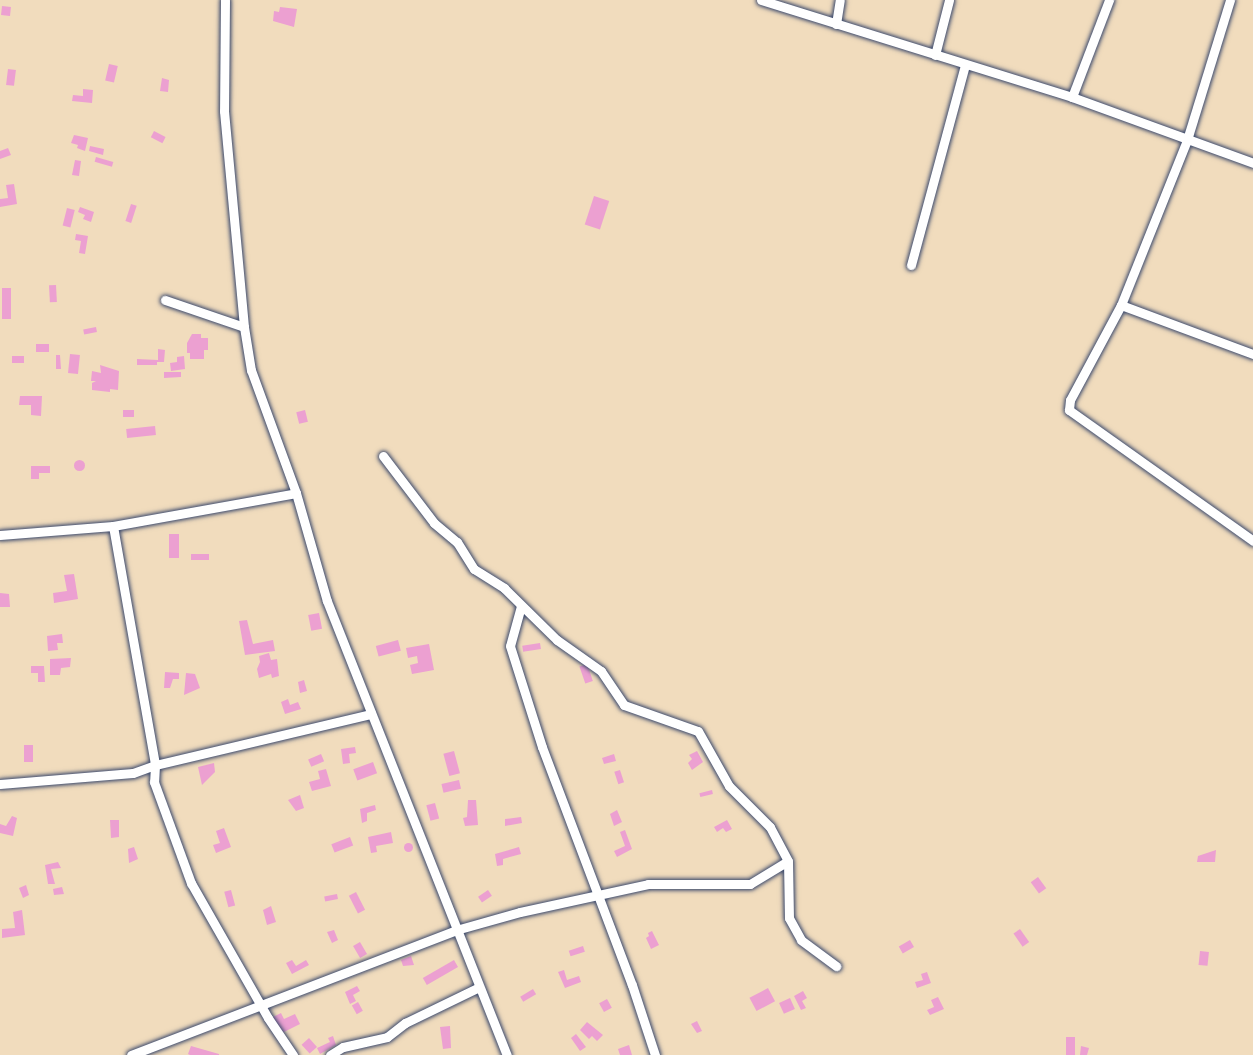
<!DOCTYPE html>
<html>
<head>
<meta charset="utf-8">
<style>
	body { margin:0 }
	#map { position:relative; width:1253px; height:1055px; overflow:hidden; background:#f1dcbd; font-family:"Patrick Hand",sans-serif }
	div>[style] { position:absolute }
	.building>* { inset:0; background:#eca0d1; transform-origin:0 0 }
	.round { border-radius:50% }
	.roads { filter:drop-shadow(0 0 2px #3b496c) drop-shadow(0 0 2px #3b496c) }
	.street>* { height:9px; margin:-4.5px; padding:0 4.5px; transform-origin:4.5px; border-radius:4.5px; background:#fff }
	span { translate:-50% -50%; white-space:nowrap; text-align:center; line-height:1.15; -webkit-text-stroke:4.5px #f7f3e8; paint-order:stroke }
</style>
</head>
<body>
<div id="map">
	<div class="building">
		<div style="left:2px;top:6px;width:9px;height:9px;rotate:6deg"></div>
		<div style="clip-path:polygon(280px 7px,297px 9px,294px 27px,273px 21px,274px 11px,279px 12px)"></div>
		<div style="left:109px;top:64px;width:9px;height:17px;rotate:13deg"></div>
		<div style="left:8px;top:69px;width:8px;height:16px;rotate:7deg"></div>
		<div style="clip-path:polygon(162px 78px,169px 80px,168px 92px,160px 91px)"></div>
		<div style="clip-path:polygon(83px 89px,93px 90px,92px 103px,72px 101px,73px 95px,83px 96px)"></div>
		<div style="left:154px;top:131px;width:13px;height:7px;rotate:27deg"></div>
		<div style="clip-path:polygon(74px 135px,88px 138px,85px 151px,77px 148px,78px 145px,71px 143px)"></div>
		<div style="clip-path:polygon(90px 146px,104px 149px,103px 155px,89px 151px)"></div>
		<div style="clip-path:polygon(8px 148px,11px 155px,0 159px,0 151px)"></div>
		<div style="left:96px;top:157px;width:18px;height:5px;rotate:16deg"></div>
		<div style="clip-path:polygon(75px 160px,81px 161px,79px 176px,72px 175px)"></div>
		<div style="clip-path:polygon(14px 184px,17px 204px,0 207px,0 199px,8px 198px,6px 185px)"></div>
		<div style="left:594px;top:196px;width:16px;height:30px;rotate:18deg"></div>
		<div style="left:131px;top:204px;width:6px;height:18px;rotate:18deg"></div>
		<div style="clip-path:polygon(80px 207px,94px 212px,91px 222px,83px 219px,85px 215px,78px 212px)"></div>
		<div style="left:67px;top:208px;width:8px;height:18px;rotate:14deg"></div>
		<div style="clip-path:polygon(76px 234px,88px 236px,85px 254px,79px 253px,81px 241px,75px 240px)"></div>
		<div style="left:56px;top:285px;width:17px;height:7px;rotate:87deg"></div>
		<div style="left:2px;top:288px;width:9px;height:31px"></div>
		<div style="left:96px;top:327px;width:5px;height:13px;rotate:79deg"></div>
		<div style="clip-path:polygon(192px 334px,201px 334px,201px 338px,208px 338px,208px 350px,204px 350px,204px 359px,190px 359px,190px 353px,187px 353px,187px 343px)"></div>
		<div style="left:36px;top:344px;width:13px;height:8px"></div>
		<div style="clip-path:polygon(158px 349px,165px 350px,164px 362px,157px 362px,157px 365px,137px 365px,137px 359px,158px 360px)"></div>
		<div style="left:70px;top:354px;width:10px;height:19px;rotate:6deg"></div>
		<div style="clip-path:polygon(56px 355px,60px 355px,61px 369px,56px 369px)"></div>
		<div style="left:12px;top:356px;width:12px;height:7px"></div>
		<div style="clip-path:polygon(184px 356px,185px 369px,171px 371px,170px 363px,177px 362px,177px 357px)"></div>
		<div style="clip-path:polygon(100px 365px,119px 371px,118px 390px,110px 389px,110px 392px,92px 390px,92px 383px,96px 381px,91px 381px,92px 371px,101px 373px)"></div>
		<div style="clip-path:polygon(164px 372px,181px 372px,181px 377px,164px 378px)"></div>
		<div style="clip-path:polygon(20px 396px,42px 396px,41px 416px,31px 415px,31px 405px,19px 405px)"></div>
		<div style="left:123px;top:410px;width:11px;height:7px"></div>
		<div style="left:305px;top:410px;width:12px;height:9px;rotate:76deg"></div>
		<div style="left:155px;top:426px;width:9px;height:29px;rotate:84deg"></div>
		<div class="round" style="left:73.5px;top:459.5px;width:11px;height:11px"></div>
		<div style="clip-path:polygon(31px 466px,50px 466px,50px 473px,39px 473px,39px 479px,31px 479px)"></div>
		<div style="left:169px;top:534px;width:10px;height:24px"></div>
		<div style="left:209px;top:554px;width:6px;height:18px;rotate:90deg"></div>
		<div style="clip-path:polygon(74px 574px,78px 599px,54px 603px,53px 593px,67px 591px,64px 575px)"></div>
		<div style="clip-path:polygon(0 593px,9px 594px,10px 607px,0 607px)"></div>
		<div style="left:319px;top:613px;width:16px;height:11px;rotate:79deg"></div>
		<div style="clip-path:polygon(247px 620px,253px 644px,273px 640px,275px 651px,245px 655px,239px 621px)"></div>
		<div style="clip-path:polygon(62px 634px,63px 643px,57px 643px,58px 650px,48px 651px,47px 636px)"></div>
		<div style="left:398px;top:640px;width:11px;height:23px;rotate:75deg"></div>
		<div style="left:540px;top:643px;width:6px;height:18px;rotate:81deg"></div>
		<div style="clip-path:polygon(429px 644px,434px 670px,412px 674px,410px 665px,418px 663px,417px 656px,408px 658px,406px 648px)"></div>
		<div style="clip-path:polygon(269px 653px,271px 660px,277px 659px,279px 676px,272px 678px,271px 674px,259px 678px,257px 669px,260px 662px,259px 656px)"></div>
		<div style="clip-path:polygon(71px 658px,70px 667px,61px 668px,60px 675px,50px 675px,50px 659px)"></div>
		<div style="left:587px;top:664px;width:18px;height:8px;rotate:71deg"></div>
		<div style="clip-path:polygon(31px 666px,44px 666px,45px 682px,38px 682px,38px 673px,31px 673px)"></div>
		<div style="clip-path:polygon(165px 672px,179px 673px,179px 679px,173px 679px,170px 688px,164px 688px)"></div>
		<div style="clip-path:polygon(186px 673px,195px 674px,200px 688px,184px 695px)"></div>
		<div style="clip-path:polygon(304px 680px,307px 691px,300px 693px,298px 682px)"></div>
		<div style="clip-path:polygon(288px 699px,290px 705px,298px 702px,301px 709px,285px 714px,281px 702px)"></div>
		<div style="left:24px;top:745px;width:9px;height:17px"></div>
		<div style="clip-path:polygon(355px 747px,356px 753px,349px 754px,350px 763px,343px 764px,341px 749px)"></div>
		<div style="left:454px;top:751px;width:23px;height:11px;rotate:75deg"></div>
		<div style="clip-path:polygon(697px 751px,703px 762px,692px 770px,688px 763px,692px 759px,689px 755px)"></div>
		<div style="left:321px;top:754px;width:8px;height:14px;rotate:67deg"></div>
		<div style="clip-path:polygon(614px 754px,616px 761px,604px 764px,602px 758px)"></div>
		<div style="left:373px;top:762px;width:12px;height:21px;rotate:70deg"></div>
		<div style="clip-path:polygon(214px 763px,215px 772px,202px 785px,198px 767px)"></div>
		<div style="clip-path:polygon(326px 769px,331px 786px,312px 791px,309px 782px,320px 779px,318px 771px)"></div>
		<div style="left:620px;top:770px;width:13px;height:6px;rotate:72deg"></div>
		<div style="left:459px;top:780px;width:9px;height:18px;rotate:77deg"></div>
		<div style="left:712px;top:790px;width:4px;height:13px;rotate:76deg"></div>
		<div style="clip-path:polygon(300px 795px,304px 808px,296px 811px,288px 800px)"></div>
		<div style="clip-path:polygon(468px 800px,476px 800px,478px 825px,465px 826px,463px 818px,467px 817px)"></div>
		<div style="left:435px;top:803px;width:16px;height:9px;rotate:75deg"></div>
		<div style="clip-path:polygon(375px 805px,376px 810px,367px 813px,367px 821px,362px 823px,360px 809px)"></div>
		<div style="clip-path:polygon(617px 810px,622px 822px,614px 826px,610px 814px)"></div>
		<div style="clip-path:polygon(12px 816px,17px 818px,13px 836px,0 833px,0 824px,6px 826px)"></div>
		<div style="clip-path:polygon(521px 817px,522px 823px,505px 826px,505px 819px)"></div>
		<div style="clip-path:polygon(110px 820px,119px 820px,119px 837px,111px 838px)"></div>
		<div style="clip-path:polygon(727px 820px,732px 829px,726px 832px,723px 828px,717px 832px,714px 827px)"></div>
		<div style="clip-path:polygon(224px 828px,231px 847px,216px 853px,213px 845px,220px 843px,216px 831px)"></div>
		<div style="clip-path:polygon(625px 830px,632px 849px,617px 857px,614px 851px,625px 846px,620px 832px)"></div>
		<div style="clip-path:polygon(391px 832px,393px 843px,376px 846px,377px 852px,371px 853px,368px 837px)"></div>
		<div style="left:350px;top:837px;width:9px;height:20px;rotate:69deg"></div>
		<div class="round" style="left:403.5px;top:842.5px;width:9px;height:9px"></div>
		<div style="clip-path:polygon(134px 847px,138px 859px,129px 863px,128px 849px)"></div>
		<div style="clip-path:polygon(519px 847px,521px 854px,503px 859px,503px 865px,497px 866px,495px 854px)"></div>
		<div style="clip-path:polygon(1216px 850px,1215px 862px,1197px 862px,1198px 856px)"></div>
		<div style="clip-path:polygon(58px 862px,61px 868px,51px 869px,55px 884px,48px 884px,45px 865px)"></div>
		<div style="left:1038px;top:877px;width:14px;height:9px;rotate:54deg"></div>
		<div style="clip-path:polygon(26px 885px,29px 895px,23px 898px,19px 888px)"></div>
		<div style="clip-path:polygon(62px 887px,64px 894px,54px 895px,53px 889px)"></div>
		<div style="left:231px;top:890px;width:16px;height:7px;rotate:75deg"></div>
		<div style="left:488px;top:890px;width:7px;height:12px;rotate:56deg"></div>
		<div style="left:356px;top:892px;width:20px;height:8px;rotate:63deg"></div>
		<div style="left:337px;top:894px;width:5px;height:13px;rotate:79deg"></div>
		<div style="clip-path:polygon(271px 906px,276px 922px,267px 925px,263px 910px)"></div>
		<div style="clip-path:polygon(22px 910px,25px 935px,2px 938px,2px 929px,15px 928px,13px 912px)"></div>
		<div style="left:1020px;top:929px;width:16px;height:8px;rotate:55deg"></div>
		<div style="clip-path:polygon(334px 930px,338px 940px,332px 943px,327px 932px)"></div>
		<div style="clip-path:polygon(652px 931px,659px 945px,651px 949px,646px 938px,649px 936px,648px 933px)"></div>
		<div style="left:910px;top:940px;width:8px;height:13px;rotate:60deg"></div>
		<div style="left:360px;top:942px;width:14px;height:8px;rotate:60deg"></div>
		<div style="left:583px;top:946px;width:6px;height:15px;rotate:72deg"></div>
		<div style="left:1200px;top:951px;width:9px;height:14px;rotate:6deg"></div>
		<div style="clip-path:polygon(411px 956px,414px 965px,403px 966px,401px 960px)"></div>
		<div style="clip-path:polygon(292px 960px,296px 966px,306px 960px,309px 965px,292px 974px,286px 963px)"></div>
		<div style="left:454px;top:960px;width:8px;height:36px;rotate:60deg"></div>
		<div style="clip-path:polygon(564px 970px,567px 980px,579px 976px,581px 982px,565px 988px,558px 972px)"></div>
		<div style="clip-path:polygon(927px 972px,931px 983px,917px 988px,915px 982px,923px 980px,921px 974px)"></div>
		<div style="clip-path:polygon(357px 986px,360px 991px,353px 995px,356px 1001px,350px 1004px,345px 992px)"></div>
		<div style="left:768px;top:988px;width:15px;height:21px;rotate:62deg"></div>
		<div style="left:533px;top:989px;width:6px;height:15px;rotate:59deg"></div>
		<div style="clip-path:polygon(803px 991px,807px 998px,802px 1001px,806px 1008px,801px 1010px,794px 996px)"></div>
		<div style="clip-path:polygon(938px 997px,944px 1009px,930px 1015px,927px 1010px,934px 1007px,931px 1000px)"></div>
		<div style="left:790px;top:998px;width:12px;height:12px;rotate:66deg"></div>
		<div style="left:607px;top:999px;width:10px;height:9px;rotate:61deg"></div>
		<div style="left:358px;top:1002px;width:10px;height:7px;rotate:61deg"></div>
		<div style="clip-path:polygon(281px 1013px,284px 1019px,295px 1014px,300px 1024px,282px 1033px,273px 1017px)"></div>
		<div style="clip-path:polygon(697px 1021px,702px 1031px,697px 1033px,691px 1024px)"></div>
		<div style="clip-path:polygon(587px 1022px,603px 1035px,597px 1041px,592px 1036px,589px 1039px,580px 1030px)"></div>
		<div style="clip-path:polygon(450px 1026px,451px 1048px,443px 1049px,440px 1027px)"></div>
		<div style="clip-path:polygon(576px 1034px,586px 1047px,580px 1051px,571px 1038px)"></div>
		<div style="clip-path:polygon(333px 1036px,336px 1045px,320px 1054px,317px 1048px,330px 1042px,328px 1038px)"></div>
		<div style="left:1075px;top:1037px;width:18px;height:9px;rotate:90deg"></div>
		<div style="left:309px;top:1038px;width:12px;height:10px;rotate:48deg"></div>
		<div style="clip-path:polygon(629px 1045px,632px 1055px,620px 1055px,618px 1049px)"></div>
		<div style="clip-path:polygon(191px 1046px,219px 1054px,219px 1055px,190px 1055px,188px 1054px)"></div>
		<div style="clip-path:polygon(1081px 1046px,1089px 1048px,1087px 1055px,1080px 1055px)"></div>
	</div>
	<div class="roads">
		<div class="street">
			<div style="left:225px;top:0;width:111px;rotate:90.5deg"></div>
			<div style="left:224px;top:111px;width:217px;rotate:84.7deg"></div>
			<div style="left:244px;top:327px;width:44px;rotate:80.8deg"></div>
			<div style="left:251px;top:370px;width:131px;rotate:69.9deg"></div>
			<div style="left:296px;top:493px;width:112px;rotate:74deg"></div>
			<div style="left:327px;top:601px;width:488px;rotate:68.4deg"></div>
			<div style="left:761px;top:0;width:326px;rotate:17.3deg"></div>
			<div style="left:1072px;top:97px;width:193px;rotate:20deg"></div>
			<div style="left:1230px;top:0;width:146px;rotate:107.1deg"></div>
			<div style="left:1187px;top:140px;width:178px;rotate:111.8deg"></div>
			<div style="left:1121px;top:305px;width:108px;rotate:118.2deg"></div>
			<div style="left:1070px;top:400px;width:10px;rotate:96deg"></div>
			<div style="left:1069px;top:410px;width:226px;rotate:35.4deg"></div>
			<div style="left:836px;top:24px;width:24px;rotate:-81deg"></div>
			<div style="left:935px;top:55px;width:57px;rotate:-75.7deg"></div>
			<div style="left:1072px;top:97px;width:104px;rotate:-69.1deg"></div>
			<div style="left:911px;top:265px;width:207px;rotate:-74.9deg"></div>
			<div style="left:165px;top:300px;width:83px;rotate:18.9deg"></div>
			<div style="left:1121px;top:305px;width:141px;rotate:20.4deg"></div>
			<div style="left:383px;top:456px;width:84px;rotate:52.7deg"></div>
			<div style="left:434px;top:523px;width:30px;rotate:40deg"></div>
			<div style="left:457px;top:542px;width:32px;rotate:58deg"></div>
			<div style="left:474px;top:569px;width:36px;rotate:32deg"></div>
			<div style="left:504px;top:588px;width:74px;rotate:44.5deg"></div>
			<div style="left:557px;top:640px;width:54px;rotate:35.2deg"></div>
			<div style="left:601px;top:671px;width:41px;rotate:55.9deg"></div>
			<div style="left:624px;top:705px;width:78px;rotate:19.4deg"></div>
			<div style="left:698px;top:731px;width:63px;rotate:60.6deg"></div>
			<div style="left:729px;top:786px;width:58px;rotate:45deg"></div>
			<div style="left:770px;top:827px;width:38px;rotate:62deg"></div>
			<div style="left:788px;top:861px;width:57px;rotate:89deg"></div>
			<div style="left:789px;top:918px;width:25px;rotate:61deg"></div>
			<div style="left:801px;top:940px;width:44px;rotate:36.6deg"></div>
			<div style="left:113px;top:526px;width:243px;rotate:80deg"></div>
			<div style="left:155px;top:765px;width:17px;rotate:93deg"></div>
			<div style="left:154px;top:782px;width:108px;rotate:69.9deg"></div>
			<div style="left:191px;top:883px;width:155px;rotate:60.3deg"></div>
			<div style="left:268px;top:1018px;width:45px;rotate:56deg"></div>
			<div style="left:0;top:535px;width:113px;rotate:-4.6deg"></div>
			<div style="left:113px;top:526px;width:186px;rotate:-10.2deg"></div>
			<div style="left:521px;top:606px;width:41px;rotate:105.4deg"></div>
			<div style="left:510px;top:646px;width:106px;rotate:72.4deg"></div>
			<div style="left:542px;top:747px;width:254px;rotate:69.3deg"></div>
			<div style="left:632px;top:985px;width:74px;rotate:71.8deg"></div>
			<div style="left:0;top:784px;width:133px;rotate:-4.7deg"></div>
			<div style="left:133px;top:773px;width:23px;rotate:-20deg"></div>
			<div style="left:155px;top:765px;width:222px;rotate:-13.3deg"></div>
			<div style="left:131px;top:1055px;width:348px;rotate:-21deg"></div>
			<div style="left:456px;top:930px;width:66px;rotate:-15.7deg"></div>
			<div style="left:520px;top:912px;width:131px;rotate:-12.3deg"></div>
			<div style="left:648px;top:884px;width:102px"></div>
			<div style="left:750px;top:884px;width:44px;rotate:-31.2deg"></div>
			<div style="left:330px;top:1055px;width:15px;rotate:-32deg"></div>
			<div style="left:343px;top:1047px;width:45px;rotate:-12.8deg"></div>
			<div style="left:387px;top:1037px;width:23px;rotate:-38deg"></div>
			<div style="left:405px;top:1023px;width:82px;rotate:-25.9deg"></div>
		</div>
	</div>
</div>
</body>
</html>
